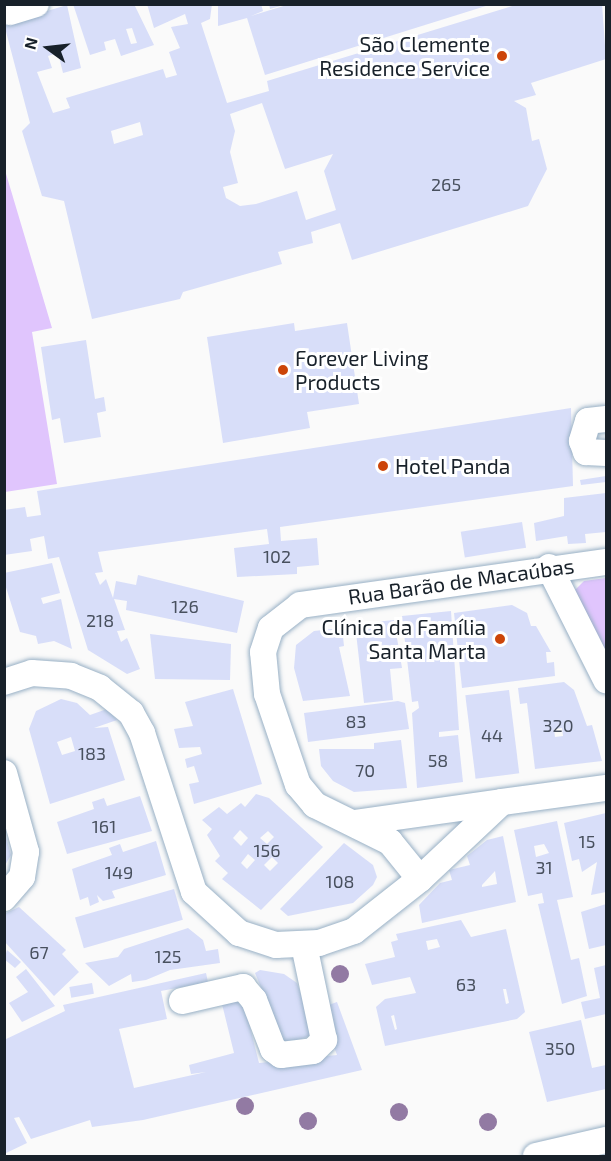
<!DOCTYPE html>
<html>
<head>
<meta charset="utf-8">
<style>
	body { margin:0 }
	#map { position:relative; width:611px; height:1161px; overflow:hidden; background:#fafafa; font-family:"Exo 2",sans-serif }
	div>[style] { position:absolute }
	.green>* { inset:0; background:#e0c5fd }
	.building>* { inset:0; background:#d8def9; transform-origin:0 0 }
	.roads { filter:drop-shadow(0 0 2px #98b0c5) drop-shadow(0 0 2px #98b0c5) }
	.minor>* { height:26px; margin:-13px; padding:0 13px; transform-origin:13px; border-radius:13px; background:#fff }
	.trees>* { width:18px; height:18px; margin:-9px; border-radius:50%; background:#927aa3 }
	.dots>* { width:16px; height:16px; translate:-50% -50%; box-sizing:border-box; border:3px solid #fff; border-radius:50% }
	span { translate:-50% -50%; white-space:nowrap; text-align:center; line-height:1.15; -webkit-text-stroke:6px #fff; paint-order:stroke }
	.number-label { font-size:18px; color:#48505e }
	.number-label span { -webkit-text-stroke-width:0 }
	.poi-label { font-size:21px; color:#18212a }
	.right { translate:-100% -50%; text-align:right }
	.left { translate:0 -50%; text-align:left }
	.street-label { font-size:21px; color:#18212a }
	.frame { position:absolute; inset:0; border:6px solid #18212a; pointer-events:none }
	.north { position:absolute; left:18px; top:18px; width:60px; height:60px; -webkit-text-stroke:4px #fff; paint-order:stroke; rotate:285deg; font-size:16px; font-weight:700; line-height:24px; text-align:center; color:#18212a }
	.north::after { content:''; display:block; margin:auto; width:21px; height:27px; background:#18212a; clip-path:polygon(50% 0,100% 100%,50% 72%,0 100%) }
</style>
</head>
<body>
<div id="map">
	<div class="green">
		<div style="clip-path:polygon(4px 167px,52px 328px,32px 332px,57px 484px,5px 492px)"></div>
		<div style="clip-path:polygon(606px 578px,606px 655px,575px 590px,584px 581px)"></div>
	</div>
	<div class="building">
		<div style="clip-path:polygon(evenodd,73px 4px,134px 4px,154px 45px,121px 56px,115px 39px,104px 42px,106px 50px,90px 55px,73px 4px,132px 28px,137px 43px,131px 44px,126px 29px,132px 28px)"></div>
		<div style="clip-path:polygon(evenodd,147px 4px,212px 4px,210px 19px,201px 23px,227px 103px,269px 91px,267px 81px,519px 4px,602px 4px,606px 59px,531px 83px,536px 95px,514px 101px,526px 108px,532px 141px,539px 139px,547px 169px,528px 206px,352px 260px,340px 223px,311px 232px,313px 243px,278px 252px,282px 264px,183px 292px,180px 299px,92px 319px,64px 201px,42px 196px,22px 131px,30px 123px,4px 24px,67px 5px,81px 68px,63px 73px,58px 53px,48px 56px,52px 68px,37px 72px,53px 113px,70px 108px,66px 98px,163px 69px,166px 78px,177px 75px,169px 52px,180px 48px,171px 27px,188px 24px,185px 14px,154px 28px,147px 4px,262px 103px,285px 169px,333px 154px,324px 171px,336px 210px,306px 220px,297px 191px,256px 204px,240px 206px,226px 198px,223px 187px,238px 183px,230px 152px,235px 131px,230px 114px,262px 103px,147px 4px,140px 122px,143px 135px,114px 144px,111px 131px,140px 122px)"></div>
		<div style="clip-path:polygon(218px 4px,261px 4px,263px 11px,251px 16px,290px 4px,489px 5px,265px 75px,247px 18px,218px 26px)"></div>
		<div style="clip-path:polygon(269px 4px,284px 4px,284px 5px,270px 9px)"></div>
		<div style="clip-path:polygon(294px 323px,295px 331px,347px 323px,359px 404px,307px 412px,310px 428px,223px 443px,207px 337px)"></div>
		<div style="clip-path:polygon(86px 340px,95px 399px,104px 397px,106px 411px,97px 413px,101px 437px,64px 443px,60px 418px,52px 420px,41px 347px)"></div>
		<div style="clip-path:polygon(571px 408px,573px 486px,280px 527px,281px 541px,317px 538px,319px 565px,297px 567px,297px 574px,237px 577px,234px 548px,269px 544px,267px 529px,98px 552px,103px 572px,95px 573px,100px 585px,106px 579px,113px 598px,116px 581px,136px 585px,138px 575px,244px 601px,237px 633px,126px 610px,127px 601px,114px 599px,125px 630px,117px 631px,121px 642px,127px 638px,140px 669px,127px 674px,88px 650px,59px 557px,48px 559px,44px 536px,30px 539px,32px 551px,4px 555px,4px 510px,25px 507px,27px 517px,41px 515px,37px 491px)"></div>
		<div style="clip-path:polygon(606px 476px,606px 482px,581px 485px,580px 480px)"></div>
		<div style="clip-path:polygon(606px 493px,606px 532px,585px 534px,586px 543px,568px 544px,567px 536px,536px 541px,534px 523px,564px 516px,564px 498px)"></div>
		<div style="left:522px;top:522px;width:26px;height:62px;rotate:81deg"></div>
		<div style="clip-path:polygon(52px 563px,60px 593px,41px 598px,43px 604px,61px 599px,72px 649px,54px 641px,38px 644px,36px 636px,20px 632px,4px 581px,4px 573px)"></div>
		<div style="clip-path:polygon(512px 605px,527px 613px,531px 626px,536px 626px,551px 652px,546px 652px,547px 663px,554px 662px,555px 676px,462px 688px,454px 613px)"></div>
		<div style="clip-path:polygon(451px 611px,459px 730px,439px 732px,439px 737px,458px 735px,463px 782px,417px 788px,412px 713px,419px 708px,418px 701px,412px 702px,402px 616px)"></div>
		<div style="clip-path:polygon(394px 620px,402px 668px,390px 669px,393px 700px,364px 703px,355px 624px)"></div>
		<div style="clip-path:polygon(342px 628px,344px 646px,339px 647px,350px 696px,303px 701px,294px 668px,296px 645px,314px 631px)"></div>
		<div style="clip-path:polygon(150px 634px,231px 644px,230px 680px,155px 679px)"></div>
		<div style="clip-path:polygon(evenodd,564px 682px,574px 690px,587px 726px,592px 725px,602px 761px,535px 769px,527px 703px,520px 704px,518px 688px,564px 682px,562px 728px,563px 736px,555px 737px,554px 729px,562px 728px)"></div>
		<div style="clip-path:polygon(233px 689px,262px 784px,194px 804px,189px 784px,199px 782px,194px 766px,187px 768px,185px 759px,202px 754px,200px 747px,179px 748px,174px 729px,193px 726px,185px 702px)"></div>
		<div style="left:509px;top:690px;width:84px;height:44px;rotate:83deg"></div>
		<div style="clip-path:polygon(evenodd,61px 699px,77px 703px,90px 715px,107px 709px,117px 720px,94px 728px,108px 727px,125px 780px,50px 804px,29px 729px,36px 711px,61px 699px,71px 737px,75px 751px,62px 755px,57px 742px,71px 737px)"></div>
		<div style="clip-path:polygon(398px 701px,405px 703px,409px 729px,308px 742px,304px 713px)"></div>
		<div style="clip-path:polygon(401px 740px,407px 788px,354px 792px,333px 781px,321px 766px,319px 749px,374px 749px,374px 743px)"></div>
		<div style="clip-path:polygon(evenodd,256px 794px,269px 798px,323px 847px,261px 910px,222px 879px,228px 873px,215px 861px,220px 856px,207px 835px,212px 829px,202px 820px,219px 807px,227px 814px,241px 803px,245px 807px,256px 794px,240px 830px,248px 838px,241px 846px,233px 838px,240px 830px,256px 794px,268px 831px,274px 837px,267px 844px,260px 838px,268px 831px,256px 794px,248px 854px,255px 860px,247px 869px,241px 863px,248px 854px,256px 794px,272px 857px,278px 863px,270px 871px,264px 865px,272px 857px)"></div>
		<div style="clip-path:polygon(140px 796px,152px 831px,67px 854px,57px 822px,94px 809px,92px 802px,104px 798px,107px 806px)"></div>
		<div style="clip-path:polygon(606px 813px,606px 892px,591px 895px,597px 862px,582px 872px,579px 859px,572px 861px,564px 823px)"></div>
		<div style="clip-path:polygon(evenodd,557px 821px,573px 897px,557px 900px,571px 960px,579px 958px,587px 996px,562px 1004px,538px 904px,544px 903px,542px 893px,528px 896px,514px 830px,557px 821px,544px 844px,549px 853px,536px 857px,534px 846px,544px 844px)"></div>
		<div style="clip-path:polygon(4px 830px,11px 855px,4px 867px)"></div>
		<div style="clip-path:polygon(evenodd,503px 836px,516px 902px,422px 923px,419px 905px,440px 883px,452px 880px,449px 870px,470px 865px,467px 856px,487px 840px,503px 836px,495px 871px,497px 884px,482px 887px,482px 885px,495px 871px)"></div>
		<div style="clip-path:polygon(156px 841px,166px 875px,112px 891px,115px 898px,103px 901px,97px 895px,99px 902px,90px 906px,88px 897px,80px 900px,72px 869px,112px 855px,109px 848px,120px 844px,123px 852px)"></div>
		<div style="clip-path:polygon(344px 843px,373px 865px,377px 877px,373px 885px,353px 903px,288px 916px,280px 909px)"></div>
		<div style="left:174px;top:889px;width:32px;height:103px;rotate:74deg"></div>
		<div style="clip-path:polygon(606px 904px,606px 945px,589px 949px,581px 912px)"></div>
		<div style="clip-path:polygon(19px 907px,66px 950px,62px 954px,79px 972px,54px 996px,4px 941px,4px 914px)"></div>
		<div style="clip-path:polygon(evenodd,461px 920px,471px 937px,506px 929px,525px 1012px,517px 1019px,385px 1046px,376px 1007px,385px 999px,416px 993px,410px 977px,372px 985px,365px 964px,395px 957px,391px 942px,398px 940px,396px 934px,461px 920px,437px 939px,440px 947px,428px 950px,426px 941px,437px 939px,461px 920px,503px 989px,506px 989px,509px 1003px,506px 1004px,503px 989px,461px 920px,394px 1015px,397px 1029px,395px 1030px,391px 1016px,394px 1015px)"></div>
		<div style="clip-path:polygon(188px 928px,203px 940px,206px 951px,218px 949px,220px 963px,170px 970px,146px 980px,132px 982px,131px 974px,109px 986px,85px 963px,118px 957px,124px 949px)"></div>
		<div style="clip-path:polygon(7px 950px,21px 962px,15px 968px,4px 959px)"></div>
		<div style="clip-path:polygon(606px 965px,606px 1014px,585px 1019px,581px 1002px,600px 998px,594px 968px)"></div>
		<div style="clip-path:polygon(26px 969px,55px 1006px,22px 1022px,9px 1003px,28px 992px,16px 977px)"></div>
		<div style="clip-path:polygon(260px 970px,284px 974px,297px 983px,312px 1025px,309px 1036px,285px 1045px,255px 973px)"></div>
		<div style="clip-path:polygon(206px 973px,208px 982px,161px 991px,167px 1019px,119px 1029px,134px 1088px,206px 1072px,191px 1074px,189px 1065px,234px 1053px,222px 1004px,237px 1001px,246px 1011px,259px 1063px,337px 1055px,320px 1008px,337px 1002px,362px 1070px,143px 1120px,92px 1127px,90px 1120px,31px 1139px,19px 1117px,14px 1118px,27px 1143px,4px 1154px,4px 1040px,65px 1011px,63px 1005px)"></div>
		<div style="left:92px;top:983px;width:11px;height:23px;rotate:80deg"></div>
		<div style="clip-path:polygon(581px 1020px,592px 1068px,606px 1065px,606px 1089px,547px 1102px,529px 1032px)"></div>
	</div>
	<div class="roads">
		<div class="minor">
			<div style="left:10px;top:12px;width:27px;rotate:-17deg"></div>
			<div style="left:606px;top:419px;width:18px;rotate:174deg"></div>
			<div style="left:588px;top:421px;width:21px;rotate:107deg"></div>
			<div style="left:582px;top:441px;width:12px;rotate:70deg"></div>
			<div style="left:586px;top:452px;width:20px;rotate:3deg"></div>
			<div style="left:549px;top:567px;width:127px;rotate:63.2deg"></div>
			<div style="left:4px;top:682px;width:29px;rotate:-18deg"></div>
			<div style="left:32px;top:673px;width:39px;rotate:4deg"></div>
			<div style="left:71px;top:676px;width:31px;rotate:22deg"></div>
			<div style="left:100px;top:688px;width:40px;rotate:39deg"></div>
			<div style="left:131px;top:713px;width:23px;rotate:61deg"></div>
			<div style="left:142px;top:733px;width:167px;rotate:71.9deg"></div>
			<div style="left:194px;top:892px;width:61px;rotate:42.3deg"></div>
			<div style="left:239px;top:933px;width:39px;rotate:18deg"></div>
			<div style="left:276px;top:945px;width:43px;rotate:-2.7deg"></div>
			<div style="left:319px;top:943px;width:37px;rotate:-19deg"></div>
			<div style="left:354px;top:931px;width:84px;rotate:-38.2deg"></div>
			<div style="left:420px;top:879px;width:112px;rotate:-43.2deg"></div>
			<div style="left:502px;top:802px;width:105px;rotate:-7.7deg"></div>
			<div style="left:4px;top:773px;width:82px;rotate:74.4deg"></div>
			<div style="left:26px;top:852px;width:25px;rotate:99deg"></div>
			<div style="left:22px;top:877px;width:28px;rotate:131deg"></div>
			<div style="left:354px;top:823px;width:149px;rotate:-8.1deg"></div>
			<div style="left:420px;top:879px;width:48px;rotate:-129deg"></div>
			<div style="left:390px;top:842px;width:84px;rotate:-153.7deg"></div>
			<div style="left:315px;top:805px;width:26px;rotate:-130deg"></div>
			<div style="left:298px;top:785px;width:96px;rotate:-108.8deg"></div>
			<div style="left:267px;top:694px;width:42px;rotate:-95.4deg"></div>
			<div style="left:263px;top:652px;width:25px;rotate:-72deg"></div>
			<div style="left:271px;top:628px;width:37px;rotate:-38deg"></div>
			<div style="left:300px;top:605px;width:309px;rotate:-8deg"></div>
			<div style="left:182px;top:1001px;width:63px;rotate:-12.9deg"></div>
			<div style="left:243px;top:987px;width:17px;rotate:50deg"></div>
			<div style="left:254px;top:1000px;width:53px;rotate:68.8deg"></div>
			<div style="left:273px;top:1049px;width:10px;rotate:37deg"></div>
			<div style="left:281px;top:1055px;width:32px;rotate:-7deg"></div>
			<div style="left:313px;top:1051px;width:16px;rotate:-45deg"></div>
			<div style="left:324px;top:1040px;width:97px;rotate:-101.9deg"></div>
			<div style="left:536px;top:1156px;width:72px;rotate:-12.9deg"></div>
		</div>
	</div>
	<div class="trees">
		<div style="left:340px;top:974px"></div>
		<div style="left:245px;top:1106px"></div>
		<div style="left:399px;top:1112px"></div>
		<div style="left:308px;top:1121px"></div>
		<div style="left:488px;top:1122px"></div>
	</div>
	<div class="dots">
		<div style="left:502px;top:56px;background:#cc4509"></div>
		<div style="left:283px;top:370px;background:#cc4509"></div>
		<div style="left:383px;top:466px;background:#cc4509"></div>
		<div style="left:500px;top:639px;background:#cc4509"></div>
	</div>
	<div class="number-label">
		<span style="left:446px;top:184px">265</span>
		<span style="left:277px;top:556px">102</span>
		<span style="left:185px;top:606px">126</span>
		<span style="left:100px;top:620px">218</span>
		<span style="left:356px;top:721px">83</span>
		<span style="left:558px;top:725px">320</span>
		<span style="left:492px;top:735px">44</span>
		<span style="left:92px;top:753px">183</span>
		<span style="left:438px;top:760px">58</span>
		<span style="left:365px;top:770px">70</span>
		<span style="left:104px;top:826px">161</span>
		<span style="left:587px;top:841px">15</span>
		<span style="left:267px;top:850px">156</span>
		<span style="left:544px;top:867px">31</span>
		<span style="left:119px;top:872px">149</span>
		<span style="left:340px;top:881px">108</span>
		<span style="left:39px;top:952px">67</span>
		<span style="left:168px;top:956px">125</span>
		<span style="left:466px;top:984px">63</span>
		<span style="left:560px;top:1048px">350</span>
	</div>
	<div class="poi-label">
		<span class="right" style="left:490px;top:56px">São Clemente<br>Residence Service</span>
		<span class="left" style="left:295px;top:370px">Forever Living<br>Products</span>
		<span class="left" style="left:395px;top:466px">Hotel Panda</span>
		<span class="right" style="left:486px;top:639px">Clínica da Família<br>Santa Marta</span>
	</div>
	<div class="street-label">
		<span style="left:461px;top:581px;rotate:-8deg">Rua Barão de Macaúbas</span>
	</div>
	<div class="frame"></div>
	<div class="north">N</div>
</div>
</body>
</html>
